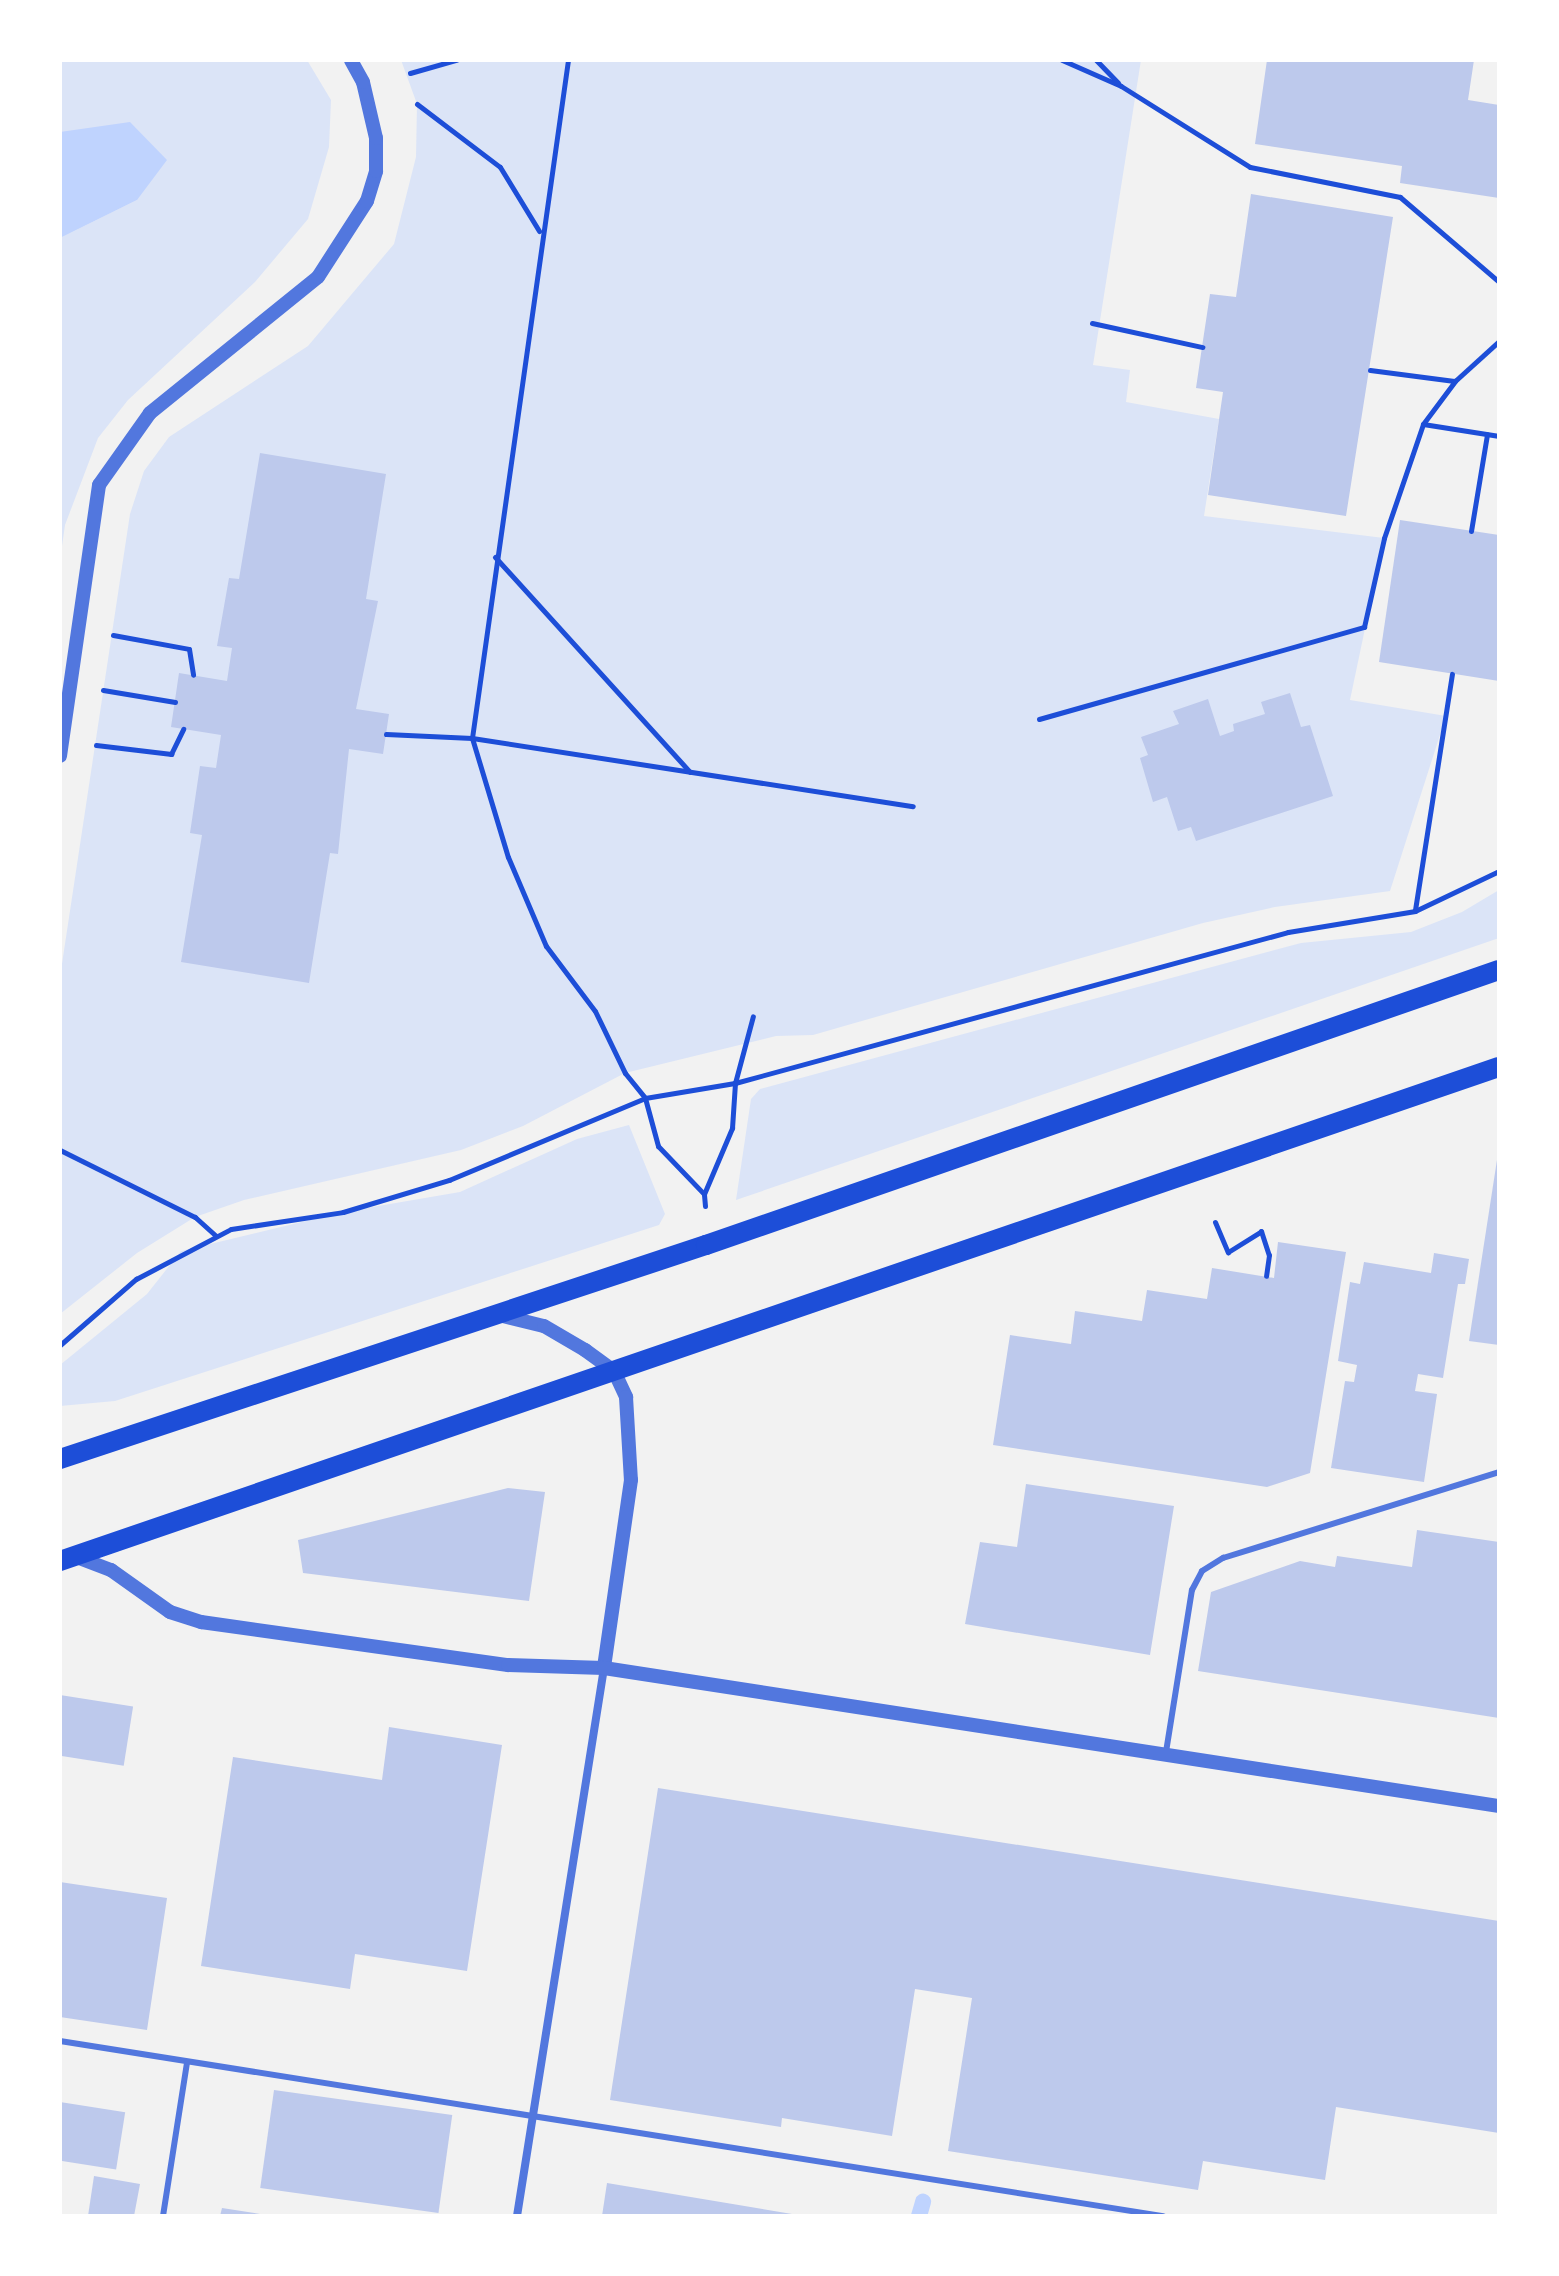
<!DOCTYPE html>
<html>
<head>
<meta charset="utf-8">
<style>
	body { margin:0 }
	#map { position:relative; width:1559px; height:2276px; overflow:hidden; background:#f2f2f2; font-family:Roboto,sans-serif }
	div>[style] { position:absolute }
	.green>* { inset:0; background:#dbe4f7 }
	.water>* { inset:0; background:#bfd3fe }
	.stream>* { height:16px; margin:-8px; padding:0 8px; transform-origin:8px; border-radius:8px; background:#bfd3fe }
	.building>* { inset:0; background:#bdc9ec; transform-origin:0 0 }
	.path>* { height:5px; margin:-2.5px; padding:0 2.5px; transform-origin:2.5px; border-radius:2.5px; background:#1d4ed8 }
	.service>* { height:6px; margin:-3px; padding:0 3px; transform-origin:3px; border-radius:3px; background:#5277de }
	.minor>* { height:8px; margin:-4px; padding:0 4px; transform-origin:4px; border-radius:4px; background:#5277de }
	.tertiary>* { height:14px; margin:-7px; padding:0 7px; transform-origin:7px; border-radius:7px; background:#5277de }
	.primary>* { height:20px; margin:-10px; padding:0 10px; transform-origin:10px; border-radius:10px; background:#1d4ed8 }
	span { translate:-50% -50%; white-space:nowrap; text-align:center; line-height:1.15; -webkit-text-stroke:6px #fff; paint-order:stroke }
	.frame { position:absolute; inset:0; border:62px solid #fff; pointer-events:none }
</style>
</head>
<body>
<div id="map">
	<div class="green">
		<div style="clip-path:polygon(60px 60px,307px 60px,331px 100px,329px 147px,308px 219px,255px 282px,128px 400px,98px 438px,65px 525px,60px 560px,60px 238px,137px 200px,60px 131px)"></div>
		<div style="clip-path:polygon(401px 60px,1141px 60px,1093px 365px,1130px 370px,1126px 402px,1219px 419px,1204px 516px,1384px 538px,1350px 700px,1446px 716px,1390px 891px,1275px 907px,1203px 923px,813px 1035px,776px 1036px,625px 1073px,523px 1126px,461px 1150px,244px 1200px,195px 1217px,137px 1253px,60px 1314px,60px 977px,130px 514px,144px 471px,169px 437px,308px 346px,394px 244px,416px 157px,417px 104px)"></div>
		<div style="clip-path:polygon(1499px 890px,1499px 938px,736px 1200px,751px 1099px,760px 1089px,1301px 943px,1411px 932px,1462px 912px)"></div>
		<div style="clip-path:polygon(629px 1125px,665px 1214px,659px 1225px,115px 1401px,60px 1406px,60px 1365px,147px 1294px,181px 1251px,343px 1212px,460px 1192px,577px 1139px)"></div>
	</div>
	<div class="water">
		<div style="clip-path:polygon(130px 122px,167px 160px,137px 200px,60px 238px,60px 132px)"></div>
	</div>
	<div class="stream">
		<div style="left:919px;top:2216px;width:15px;rotate:-74deg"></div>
	</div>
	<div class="building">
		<div style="clip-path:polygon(1267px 60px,1474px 60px,1468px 100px,1499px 105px,1499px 198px,1400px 183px,1402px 166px,1255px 144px)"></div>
		<div style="clip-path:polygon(1251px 194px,1393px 217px,1346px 516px,1208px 495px,1223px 392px,1196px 388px,1202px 347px,1210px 294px,1236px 297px)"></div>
		<div style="clip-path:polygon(260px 453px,386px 474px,366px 599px,378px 601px,356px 709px,389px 714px,383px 754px,349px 749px,338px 854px,330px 853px,309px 983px,181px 962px,202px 835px,190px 833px,200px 766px,216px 768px,221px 735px,171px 727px,179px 673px,227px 681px,232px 648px,217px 646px,229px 578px,239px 579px)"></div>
		<div style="clip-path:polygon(1400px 520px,1499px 535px,1499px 681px,1379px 662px)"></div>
		<div style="clip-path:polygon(1290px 693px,1301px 727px,1310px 725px,1333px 796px,1196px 841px,1191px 827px,1178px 831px,1167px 797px,1153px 802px,1140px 758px,1148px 755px,1141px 737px,1179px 724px,1173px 711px,1208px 699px,1220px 736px,1234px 731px,1233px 724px,1265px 714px,1261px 702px)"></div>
		<div style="clip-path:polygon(1499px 1147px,1499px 1345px,1469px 1341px)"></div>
		<div style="clip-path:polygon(1278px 1242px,1346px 1252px,1310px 1473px,1267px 1487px,993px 1445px,1010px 1335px,1071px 1344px,1075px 1311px,1142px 1321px,1147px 1290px,1207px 1299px,1212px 1268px,1274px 1278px)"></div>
		<div style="clip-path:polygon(1434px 1253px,1469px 1259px,1465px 1284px,1458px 1284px,1443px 1378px,1418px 1374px,1415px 1391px,1437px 1394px,1424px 1482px,1331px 1468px,1345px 1381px,1354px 1382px,1357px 1365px,1338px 1361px,1350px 1282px,1360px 1284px,1364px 1262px,1431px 1273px)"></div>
		<div style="clip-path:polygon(1026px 1484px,1174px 1506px,1150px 1655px,965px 1624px,980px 1542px,1017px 1547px)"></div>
		<div style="clip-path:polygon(508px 1488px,545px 1492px,529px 1601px,303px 1573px,298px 1540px)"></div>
		<div style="clip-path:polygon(1417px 1530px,1499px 1542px,1499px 1718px,1198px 1671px,1211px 1592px,1300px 1561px,1335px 1567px,1337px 1556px,1412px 1567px)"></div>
		<div style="left:60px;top:1695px;width:74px;height:60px;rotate:9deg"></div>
		<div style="clip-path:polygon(389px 1727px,502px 1745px,467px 1971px,355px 1954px,350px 1989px,201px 1966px,233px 1757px,382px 1780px)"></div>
		<div style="clip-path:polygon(658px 1788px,1499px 1921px,1499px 2133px,1336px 2107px,1325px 2180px,1203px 2161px,1198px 2190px,948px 2151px,972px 1998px,915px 1989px,892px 2136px,782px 2118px,781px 2127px,610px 2100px)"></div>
		<div style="clip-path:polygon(60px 1882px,167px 1898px,147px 2030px,60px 2017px)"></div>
		<div style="left:274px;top:2090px;width:180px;height:99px;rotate:8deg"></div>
		<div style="left:60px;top:2102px;width:66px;height:58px;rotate:9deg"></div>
		<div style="clip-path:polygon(94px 2176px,140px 2184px,134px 2216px,88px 2216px)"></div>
		<div style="clip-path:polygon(607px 2183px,792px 2214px,792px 2216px,602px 2216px)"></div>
		<div style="clip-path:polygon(222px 2208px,260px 2214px,260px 2216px,220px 2216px)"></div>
	</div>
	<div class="path">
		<div style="left:568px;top:60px;width:685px;rotate:98.06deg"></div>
		<div style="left:472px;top:738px;width:124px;rotate:73.2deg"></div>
		<div style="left:508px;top:857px;width:97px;rotate:66.9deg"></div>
		<div style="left:546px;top:946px;width:81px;rotate:53deg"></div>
		<div style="left:595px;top:1011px;width:69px;rotate:64.2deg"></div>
		<div style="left:625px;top:1073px;width:32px;rotate:51deg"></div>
		<div style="left:645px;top:1098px;width:50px;rotate:74.8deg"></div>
		<div style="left:658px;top:1146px;width:66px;rotate:46.2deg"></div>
		<div style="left:1062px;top:60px;width:64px;rotate:23.8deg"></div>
		<div style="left:1121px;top:86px;width:152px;rotate:32.1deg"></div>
		<div style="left:1250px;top:167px;width:153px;rotate:11.3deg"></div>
		<div style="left:1400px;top:197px;width:130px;rotate:40.6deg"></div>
		<div style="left:1096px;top:60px;width:32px;rotate:46deg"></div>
		<div style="left:410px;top:73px;width:48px;rotate:-15.8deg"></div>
		<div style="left:417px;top:104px;width:104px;rotate:37.2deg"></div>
		<div style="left:500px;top:167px;width:75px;rotate:58.6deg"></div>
		<div style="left:1092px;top:323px;width:113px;rotate:12.3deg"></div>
		<div style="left:1370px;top:370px;width:85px;rotate:7.5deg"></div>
		<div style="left:1423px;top:424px;width:77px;rotate:9deg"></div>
		<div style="left:1471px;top:531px;width:98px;rotate:-80.6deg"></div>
		<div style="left:495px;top:557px;width:290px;rotate:47.8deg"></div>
		<div style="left:113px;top:635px;width:77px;rotate:10.4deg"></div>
		<div style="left:189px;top:649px;width:26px;rotate:81deg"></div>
		<div style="left:103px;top:690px;width:73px;rotate:9.5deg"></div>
		<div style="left:1039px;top:719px;width:338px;rotate:-15.8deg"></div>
		<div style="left:1364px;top:627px;width:91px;rotate:-77.3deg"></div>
		<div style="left:1384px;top:538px;width:120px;rotate:-71.1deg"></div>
		<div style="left:1423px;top:424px;width:54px;rotate:-53.3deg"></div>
		<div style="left:1455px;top:381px;width:59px;rotate:-42.3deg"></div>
		<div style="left:386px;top:734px;width:86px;rotate:2.7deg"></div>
		<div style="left:472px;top:738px;width:446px;rotate:8.8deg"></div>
		<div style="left:96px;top:745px;width:76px;rotate:6.8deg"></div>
		<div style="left:171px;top:754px;width:28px;rotate:-64deg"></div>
		<div style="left:1415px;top:910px;width:239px;rotate:-81.1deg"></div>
		<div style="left:60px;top:1150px;width:151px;rotate:26.4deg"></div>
		<div style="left:195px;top:1217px;width:28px;rotate:42deg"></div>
		<div style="left:705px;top:1206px;width:12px;rotate:-95deg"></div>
		<div style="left:704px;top:1194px;width:72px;rotate:-67deg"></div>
		<div style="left:732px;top:1128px;width:45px;rotate:-86.2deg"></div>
		<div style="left:735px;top:1083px;width:69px;rotate:-75deg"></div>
		<div style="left:1215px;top:1222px;width:33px;rotate:67deg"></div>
		<div style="left:1228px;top:1252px;width:39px;rotate:-32deg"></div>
		<div style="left:1261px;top:1231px;width:25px;rotate:72deg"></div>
		<div style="left:1269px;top:1255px;width:21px;rotate:98deg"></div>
		<div style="left:60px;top:1345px;width:101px;rotate:-41deg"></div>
		<div style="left:136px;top:1279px;width:107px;rotate:-27.8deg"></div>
		<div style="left:231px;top:1229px;width:113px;rotate:-8.6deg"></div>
		<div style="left:343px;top:1212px;width:111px;rotate:-16.8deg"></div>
		<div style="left:449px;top:1180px;width:212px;rotate:-22.7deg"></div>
		<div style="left:645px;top:1098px;width:91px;rotate:-9.5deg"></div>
		<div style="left:735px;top:1083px;width:573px;rotate:-15.27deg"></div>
		<div style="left:1288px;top:932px;width:129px;rotate:-9.4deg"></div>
		<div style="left:1415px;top:911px;width:93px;rotate:-25.5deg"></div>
	</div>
	<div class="service">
		<div style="left:1166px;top:1752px;width:164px;rotate:-80.9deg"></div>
		<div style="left:1192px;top:1590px;width:21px;rotate:-62deg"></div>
		<div style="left:1202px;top:1571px;width:25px;rotate:-32deg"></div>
		<div style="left:1223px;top:1558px;width:289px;rotate:-17.3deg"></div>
		<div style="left:60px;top:2041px;width:1117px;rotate:9.02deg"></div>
		<div style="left:163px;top:2216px;width:156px;rotate:-81.1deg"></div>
	</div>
	<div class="minor">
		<div style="left:517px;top:2216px;width:555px;rotate:-80.98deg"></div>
	</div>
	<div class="tertiary">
		<div style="left:60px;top:756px;width:274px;rotate:-81.8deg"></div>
		<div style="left:99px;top:485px;width:88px;rotate:-54.7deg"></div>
		<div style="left:150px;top:413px;width:216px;rotate:-39deg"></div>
		<div style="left:318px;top:277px;width:90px;rotate:-57.2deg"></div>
		<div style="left:367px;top:201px;width:31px;rotate:-73deg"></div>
		<div style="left:376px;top:171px;width:33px;rotate:-90deg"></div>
		<div style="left:376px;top:138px;width:57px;rotate:-103.1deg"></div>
		<div style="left:363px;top:82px;width:25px;rotate:-119deg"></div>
		<div style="left:495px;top:1314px;width:50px;rotate:13.8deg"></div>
		<div style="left:544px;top:1326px;width:48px;rotate:30.3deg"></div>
		<div style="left:585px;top:1350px;width:36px;rotate:36deg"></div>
		<div style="left:614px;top:1371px;width:29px;rotate:65deg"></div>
		<div style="left:626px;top:1397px;width:83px;rotate:86.6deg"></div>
		<div style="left:631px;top:1480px;width:190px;rotate:98.2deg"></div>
		<div style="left:74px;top:1556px;width:40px;rotate:21deg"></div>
		<div style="left:111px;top:1570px;width:72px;rotate:35.4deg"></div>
		<div style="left:170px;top:1612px;width:33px;rotate:18deg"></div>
		<div style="left:201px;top:1622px;width:310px;rotate:8deg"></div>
		<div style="left:508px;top:1665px;width:96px;rotate:1.8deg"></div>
		<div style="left:604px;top:1668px;width:906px;rotate:8.77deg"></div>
	</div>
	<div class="primary">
		<div style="left:60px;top:1459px;width:681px;rotate:-18.33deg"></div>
		<div style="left:706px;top:1245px;width:839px;rotate:-19.13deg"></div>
		<div style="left:60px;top:1561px;width:1521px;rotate:-18.95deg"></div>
	</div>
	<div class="frame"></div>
</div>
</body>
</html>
